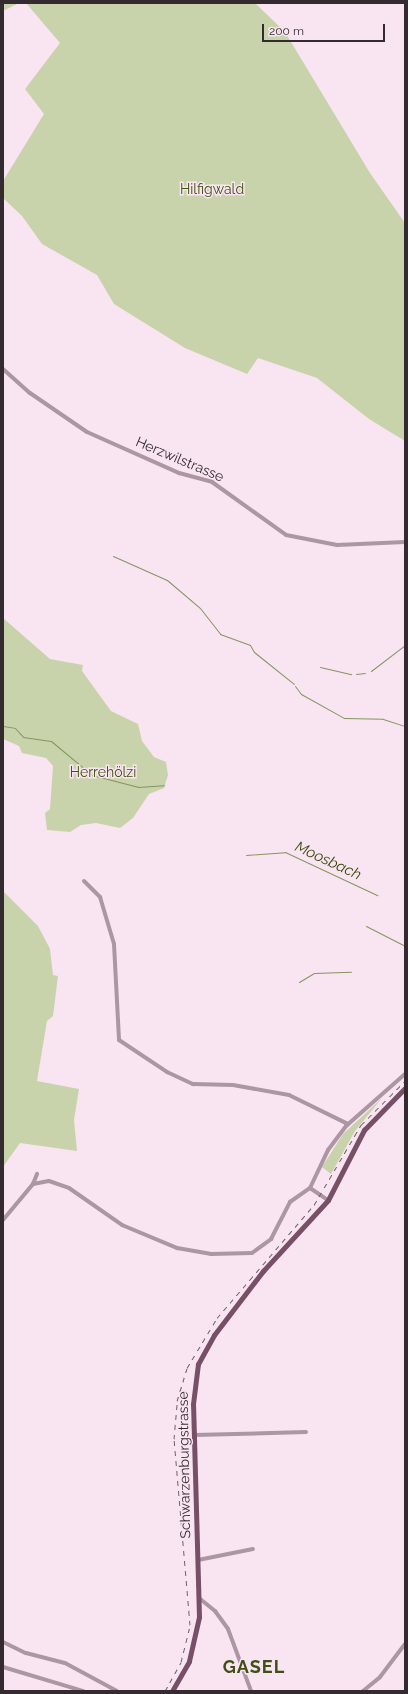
<!DOCTYPE html>
<html>
<head>
<meta charset="utf-8">
<style>
	body { margin:0 }
	#map { position:relative; width:408px; height:1694px; overflow:hidden; background:#f9e5f1; font-family:Raleway,sans-serif }
	div>[style] { position:absolute }
	.green>* { inset:0; background:#c8d3ab }
	.stream>* { height:1px; margin:-0.5px; padding:0 0.5px; transform-origin:0.5px; border-radius:0.5px; background:#869460 }
	.minor>* { height:4px; margin:-2px; padding:0 2px; transform-origin:2px; border-radius:2px; background:#ad96a4 }
	.major>* { height:5px; margin:-2.5px; padding:0 2.5px; transform-origin:2.5px; border-radius:2.5px; background:#775068 }
	.rail>* { height:1px; margin-top:-0.5px; transform-origin:0; background:repeating-linear-gradient(90deg,#6c6067 0 5px,transparent 0 10px) }
	span { translate:-50% -50%; white-space:nowrap; text-align:center; line-height:1.15; -webkit-text-stroke:3px #f9e5f1; paint-order:stroke }
	.park-label { font-size:14px; color:#435014 }
	.street-label { font-size:14px; color:#332b30 }
	.water-label { font-size:15px; color:#3d490c; font-style:italic }
	.district-label { font-size:18px; color:#414e16; font-weight:700; letter-spacing:1px }
	.frame { position:absolute; inset:0; border:4px solid #332b30; pointer-events:none }
	.scale { position:absolute; left:262px; top:24px; width:123px; height:18px; box-sizing:border-box; border:2px solid #332b30; border-top:0; padding-left:5px; font-size:12px; line-height:14px; white-space:nowrap; color:#332b30; -webkit-text-stroke:3px #f9e5f1; paint-order:stroke }
</style>
</head>
<body>
<div id="map">
	<div class="green">
		<div style="clip-path:polygon(3px 3px,19px 3px,3px 11px)"></div>
		<div style="clip-path:polygon(26px 3px,255px 3px,285px 32px,370px 173px,405px 223px,405px 441px,369px 419px,317px 378px,258px 358px,247px 374px,185px 348px,114px 304px,97px 275px,42px 244px,22px 216px,3px 198px,3px 181px,44px 114px,25px 89px,60px 43px)"></div>
		<div style="clip-path:polygon(3px 618px,50px 659px,83px 665px,82px 671px,111px 711px,138px 724px,142px 741px,154px 757px,166px 762px,168px 775px,164px 788px,149px 794px,133px 818px,120px 828px,96px 823px,81px 825px,70px 832px,47px 830px,45px 813px,50px 809px,53px 766px,46px 758px,22px 753px,19px 746px,3px 739px)"></div>
		<div style="clip-path:polygon(3px 891px,38px 926px,50px 949px,53px 975px,58px 976px,53px 1016px,47px 1021px,37px 1081px,79px 1089px,74px 1120px,77px 1151px,20px 1143px,3px 1167px)"></div>
		<div style="clip-path:polygon(382px 1098px,355px 1131px,331px 1174px,322px 1167px,343px 1134px)"></div>
	</div>
	<div class="stream">
		<div style="left:113px;top:556px;width:59px;rotate:24deg"></div>
		<div style="left:167px;top:580px;width:43px;rotate:40.3deg"></div>
		<div style="left:200px;top:608px;width:33px;rotate:52deg"></div>
		<div style="left:220px;top:634px;width:32px;rotate:20deg"></div>
		<div style="left:250px;top:645px;width:8px;rotate:60deg"></div>
		<div style="left:254px;top:652px;width:51px;rotate:38.7deg"></div>
		<div style="left:320px;top:667px;width:32px;rotate:13deg"></div>
		<div style="left:371px;top:671px;width:43px;rotate:-37.4deg"></div>
		<div style="left:356px;top:674px;width:9px;rotate:-6deg"></div>
		<div style="left:295px;top:686px;width:10px;rotate:53deg"></div>
		<div style="left:301px;top:694px;width:49px;rotate:29.2deg"></div>
		<div style="left:344px;top:718px;width:39px;rotate:1deg"></div>
		<div style="left:383px;top:719px;width:23px;rotate:18deg"></div>
		<div style="left:3px;top:726px;width:12px;rotate:9deg"></div>
		<div style="left:15px;top:728px;width:12px;rotate:48deg"></div>
		<div style="left:23px;top:737px;width:28px;rotate:8deg"></div>
		<div style="left:51px;top:741px;width:53px;rotate:39.7deg"></div>
		<div style="left:92px;top:775px;width:48px;rotate:14.6deg"></div>
		<div style="left:138px;top:787px;width:26px;rotate:-4deg"></div>
		<div style="left:246px;top:855px;width:39px;rotate:-4deg"></div>
		<div style="left:285px;top:852px;width:102px;rotate:25.1deg"></div>
		<div style="left:366px;top:926px;width:44px;rotate:27.1deg"></div>
		<div style="left:299px;top:982px;width:17px;rotate:-31deg"></div>
		<div style="left:314px;top:973px;width:37px;rotate:-2deg"></div>
	</div>
	<div class="minor">
		<div style="left:3px;top:369px;width:36px;rotate:42deg"></div>
		<div style="left:30px;top:393px;width:69px;rotate:34.4deg"></div>
		<div style="left:87px;top:432px;width:101px;rotate:24deg"></div>
		<div style="left:179px;top:473px;width:34px;rotate:15deg"></div>
		<div style="left:212px;top:482px;width:91px;rotate:35.6deg"></div>
		<div style="left:286px;top:535px;width:52px;rotate:11.1deg"></div>
		<div style="left:337px;top:545px;width:68px;rotate:-2.5deg"></div>
		<div style="left:84px;top:881px;width:23px;rotate:45deg"></div>
		<div style="left:100px;top:897px;width:49px;rotate:73.4deg"></div>
		<div style="left:114px;top:944px;width:96px;rotate:87deg"></div>
		<div style="left:119px;top:1040px;width:58px;rotate:33.7deg"></div>
		<div style="left:167px;top:1072px;width:29px;rotate:25deg"></div>
		<div style="left:193px;top:1084px;width:40px;rotate:1.4deg"></div>
		<div style="left:233px;top:1085px;width:57px;rotate:10.1deg"></div>
		<div style="left:289px;top:1095px;width:66px;rotate:26.2deg"></div>
		<div style="left:33px;top:1184px;width:11px;rotate:-68deg"></div>
		<div style="left:310px;top:1188px;width:22px;rotate:34deg"></div>
		<div style="left:3px;top:1220px;width:47px;rotate:-50.2deg"></div>
		<div style="left:33px;top:1184px;width:16px;rotate:-11deg"></div>
		<div style="left:49px;top:1181px;width:21px;rotate:19deg"></div>
		<div style="left:69px;top:1188px;width:65px;rotate:34.9deg"></div>
		<div style="left:122px;top:1225px;width:60px;rotate:22.7deg"></div>
		<div style="left:177px;top:1248px;width:35px;rotate:10deg"></div>
		<div style="left:211px;top:1254px;width:41px;rotate:-1.4deg"></div>
		<div style="left:252px;top:1253px;width:24px;rotate:-36deg"></div>
		<div style="left:271px;top:1239px;width:42px;rotate:-62.8deg"></div>
		<div style="left:290px;top:1202px;width:24px;rotate:-35deg"></div>
		<div style="left:310px;top:1188px;width:42px;rotate:-64.7deg"></div>
		<div style="left:328px;top:1150px;width:30px;rotate:-53deg"></div>
		<div style="left:346px;top:1126px;width:79px;rotate:-41.4deg"></div>
		<div style="left:194px;top:1435px;width:112px;rotate:-1.5deg"></div>
		<div style="left:198px;top:1560px;width:56px;rotate:-11.3deg"></div>
		<div style="left:199px;top:1598px;width:21px;rotate:39deg"></div>
		<div style="left:215px;top:1611px;width:22px;rotate:54deg"></div>
		<div style="left:228px;top:1629px;width:66px;rotate:69.6deg"></div>
		<div style="left:3px;top:1642px;width:25px;rotate:26deg"></div>
		<div style="left:26px;top:1653px;width:40px;rotate:14.4deg"></div>
		<div style="left:65px;top:1663px;width:59px;rotate:28.3deg"></div>
		<div style="left:3px;top:1667px;width:84px;rotate:16.7deg"></div>
		<div style="left:363px;top:1691px;width:22px;rotate:-39deg"></div>
		<div style="left:380px;top:1677px;width:41px;rotate:-52.9deg"></div>
	</div>
	<div class="major">
		<div style="left:172px;top:1691px;width:34px;rotate:-60deg"></div>
		<div style="left:189px;top:1661px;width:45px;rotate:-77.2deg"></div>
		<div style="left:199px;top:1617px;width:213px;rotate:-91.6deg"></div>
		<div style="left:193px;top:1404px;width:40px;rotate:-82.9deg"></div>
		<div style="left:198px;top:1364px;width:33px;rotate:-61deg"></div>
		<div style="left:214px;top:1335px;width:81px;rotate:-52.6deg"></div>
		<div style="left:263px;top:1271px;width:96px;rotate:-47.5deg"></div>
		<div style="left:328px;top:1200px;width:79px;rotate:-62.8deg"></div>
		<div style="left:364px;top:1130px;width:59px;rotate:-45.7deg"></div>
	</div>
	<div class="rail">
		<div style="left:165px;top:1691px;width:33px;rotate:-61deg"></div>
		<div style="left:181px;top:1662px;width:38px;rotate:-76deg"></div>
		<div style="left:190px;top:1625px;width:187px;rotate:-94.9deg"></div>
		<div style="left:174px;top:1439px;width:38px;rotate:-85deg"></div>
		<div style="left:177px;top:1401px;width:34px;rotate:-73deg"></div>
		<div style="left:187px;top:1368px;width:58px;rotate:-59deg"></div>
		<div style="left:217px;top:1318px;width:149px;rotate:-49.4deg"></div>
		<div style="left:314px;top:1205px;width:93px;rotate:-59.6deg"></div>
		<div style="left:361px;top:1125px;width:62px;rotate:-45deg"></div>
	</div>
	<div class="park-label">
		<span style="left:212px;top:189px">Hilfigwald</span>
		<span style="left:103px;top:772px">Herrehölzi</span>
	</div>
	<div class="street-label">
		<span style="left:180px;top:459px;rotate:23deg">Herzwilstrasse</span>
		<span style="left:184px;top:1465px;rotate:-91deg">Schwarzenburgstrasse</span>
	</div>
	<div class="water-label">
		<span style="left:328px;top:861px;rotate:25deg">Moosbach</span>
	</div>
	<div class="district-label">
		<span style="left:254px;top:1667px">GASEL</span>
	</div>
	<div class="frame"></div>
	<div class="scale">200 m</div>
</div>
</body>
</html>
